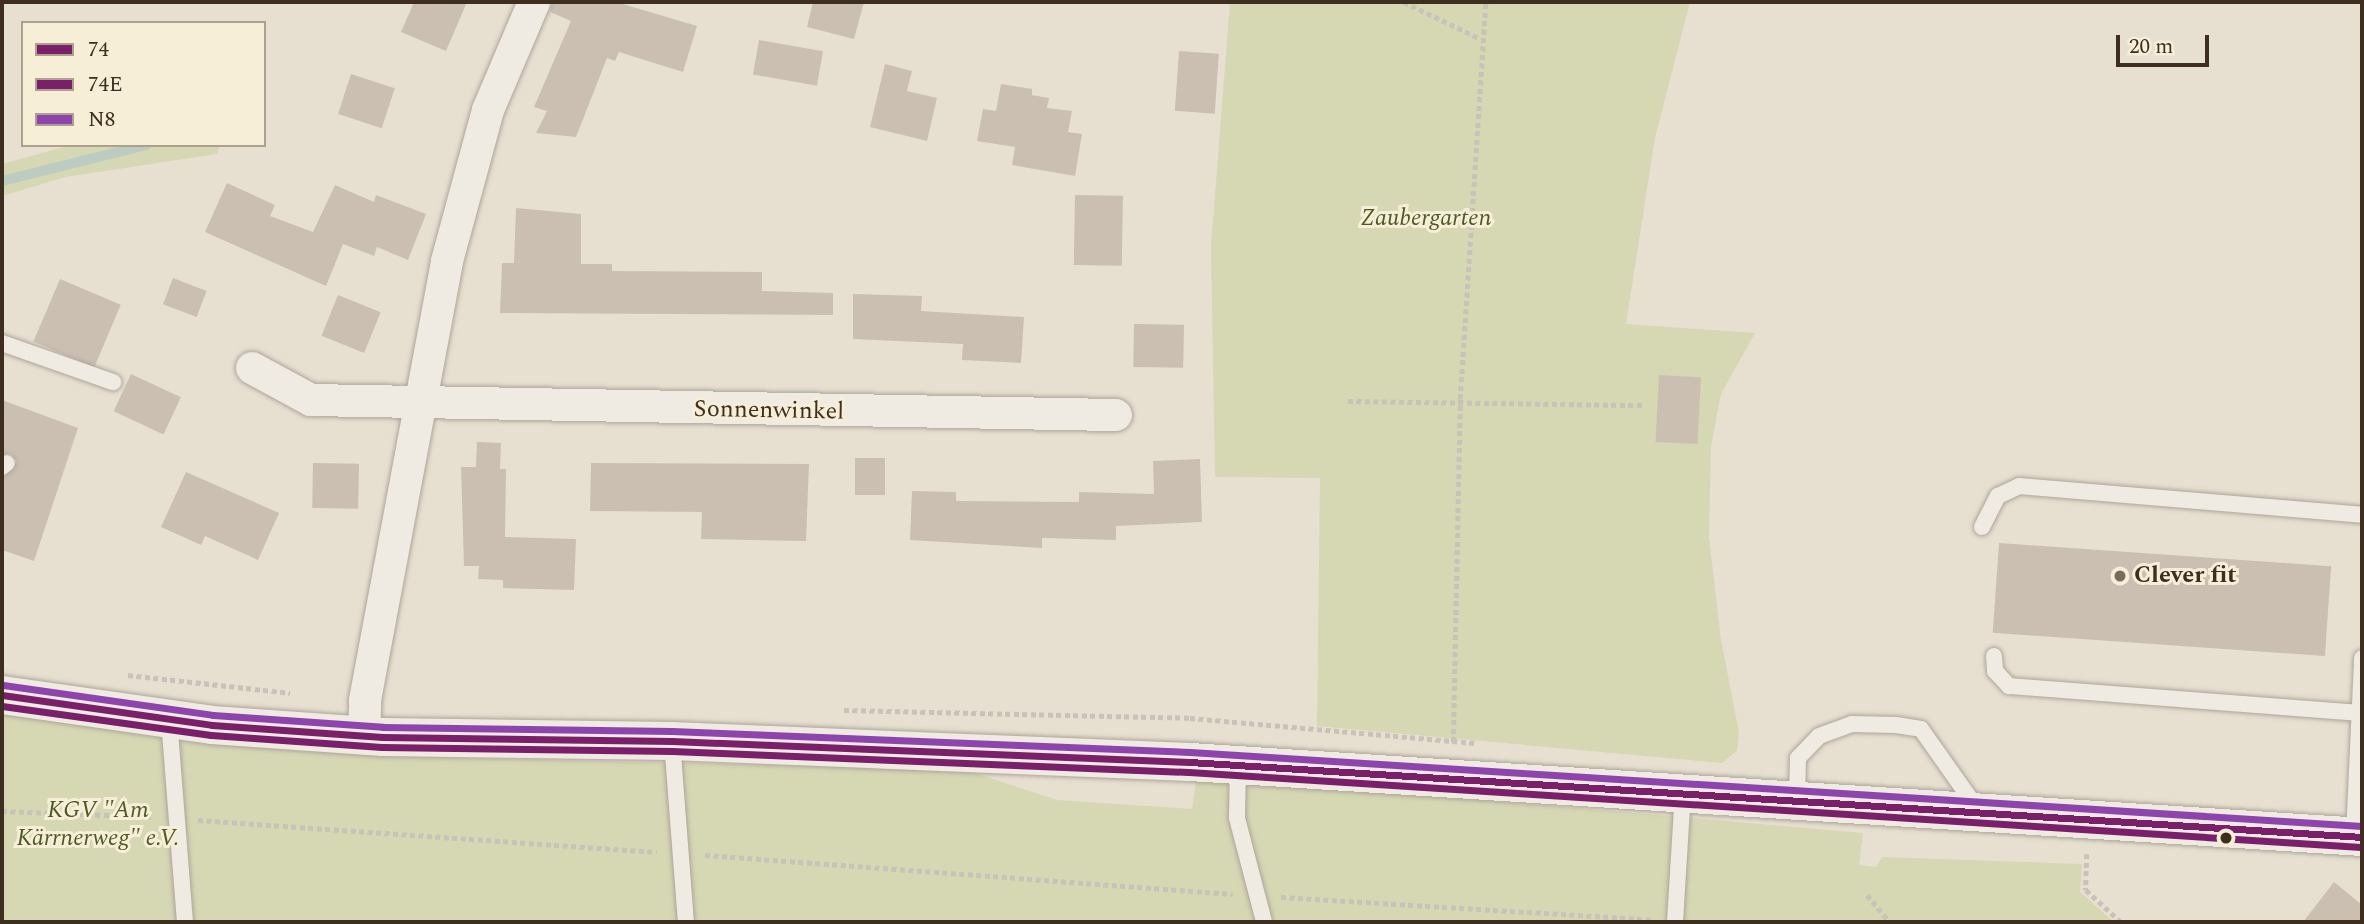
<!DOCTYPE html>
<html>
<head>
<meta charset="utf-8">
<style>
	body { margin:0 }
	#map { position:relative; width:2364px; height:924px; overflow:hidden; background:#e7e0d1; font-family:Spectral,serif }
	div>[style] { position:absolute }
	.green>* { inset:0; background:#d6d7b3 }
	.stream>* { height:10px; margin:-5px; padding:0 5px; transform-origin:5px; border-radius:5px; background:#bcccc2 }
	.building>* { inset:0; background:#cbbfb2; transform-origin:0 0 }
	.path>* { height:4.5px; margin-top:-2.25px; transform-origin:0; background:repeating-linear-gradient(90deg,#c8c2b9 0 5px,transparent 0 8.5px) }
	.roads { filter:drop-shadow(0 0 2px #ada599) drop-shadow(0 0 2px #ada599) }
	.lane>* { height:16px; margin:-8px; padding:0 8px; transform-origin:8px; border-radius:8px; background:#efebe3 }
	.street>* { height:32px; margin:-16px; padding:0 16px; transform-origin:16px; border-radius:16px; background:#efebe3 }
	.secondary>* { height:38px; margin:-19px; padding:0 19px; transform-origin:19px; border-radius:19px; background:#efebe3 }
	.bus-1>* { height:7px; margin:-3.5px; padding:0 3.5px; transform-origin:3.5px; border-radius:3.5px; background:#7a206a }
	.bus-2>* { height:7px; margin:-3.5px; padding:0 3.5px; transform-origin:3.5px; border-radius:3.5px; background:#7a206a }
	.bus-3>* { height:7px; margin:-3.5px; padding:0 3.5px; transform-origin:3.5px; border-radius:3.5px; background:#8e44ad }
	.dots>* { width:19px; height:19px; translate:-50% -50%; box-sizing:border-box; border:4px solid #f7eed8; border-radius:50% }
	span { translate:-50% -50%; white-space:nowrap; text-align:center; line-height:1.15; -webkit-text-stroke:6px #f7eed8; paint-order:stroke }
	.park-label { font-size:24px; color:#4d5a26; font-style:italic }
	.street-label { font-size:24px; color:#3d2e20 }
	.poi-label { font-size:24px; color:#3d2e20; font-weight:700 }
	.left { translate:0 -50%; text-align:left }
	.frame { position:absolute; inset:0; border:4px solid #3d2e20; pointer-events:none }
	.legend { position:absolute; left:21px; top:21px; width:245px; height:126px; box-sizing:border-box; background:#f7eed8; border:2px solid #ada18e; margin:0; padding:9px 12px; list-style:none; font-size:21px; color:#3d2e20 }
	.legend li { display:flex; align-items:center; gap:14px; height:35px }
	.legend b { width:35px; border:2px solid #ada18e }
	.scale { position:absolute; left:2116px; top:35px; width:93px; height:32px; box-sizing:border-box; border:4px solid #3d2e20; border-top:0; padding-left:9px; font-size:21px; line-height:24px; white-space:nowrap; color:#3d2e20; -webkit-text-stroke:5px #f7eed8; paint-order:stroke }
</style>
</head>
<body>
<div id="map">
	<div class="green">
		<div style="clip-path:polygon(1230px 2px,1690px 2px,1655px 138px,1626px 324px,1755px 333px,1721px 394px,1711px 446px,1709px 537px,1721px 640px,1739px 732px,1737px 751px,1722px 763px,1317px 726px,1320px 478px,1215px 477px,1211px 246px)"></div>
		<div style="clip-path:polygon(71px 145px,220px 145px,217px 154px,65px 177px,2px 196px,2px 164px)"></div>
		<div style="clip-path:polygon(2px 712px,182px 741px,450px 758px,963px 769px,1057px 800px,1192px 809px,1197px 775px,1863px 833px,1859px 865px,1876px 867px,1882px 857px,2082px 864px,2080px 892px,2114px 922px,2px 922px)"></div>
	</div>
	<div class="stream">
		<div style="left:2px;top:181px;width:148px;rotate:-14deg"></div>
	</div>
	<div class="building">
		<div style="clip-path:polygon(414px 2px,467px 2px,446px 51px,401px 32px)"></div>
		<div style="clip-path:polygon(552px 2px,616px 2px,697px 26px,683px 72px,619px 52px,615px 61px,607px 58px,576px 137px,536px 133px,547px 111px,534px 107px,571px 21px,550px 12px)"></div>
		<div style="clip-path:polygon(813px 2px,864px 2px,854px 39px,807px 27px)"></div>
		<div style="left:759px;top:40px;width:65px;height:35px;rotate:10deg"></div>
		<div style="left:1179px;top:51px;width:40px;height:60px;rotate:4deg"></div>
		<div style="clip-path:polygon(885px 64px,912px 71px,907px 91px,937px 98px,927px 141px,870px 127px)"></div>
		<div style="left:351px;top:74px;width:46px;height:42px;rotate:18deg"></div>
		<div style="clip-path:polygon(1001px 84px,1032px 89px,1032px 95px,1049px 98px,1047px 108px,1072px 111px,1068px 132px,1082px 134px,1075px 176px,1012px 165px,1015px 147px,977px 141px,983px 109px,996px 111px)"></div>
		<div style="clip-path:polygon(227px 183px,275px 205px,270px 216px,313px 232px,335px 185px,374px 202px,376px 195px,426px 214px,408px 260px,377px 247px,374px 256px,343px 244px,326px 286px,205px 232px)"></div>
		<div style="left:1075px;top:195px;width:48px;height:70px;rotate:1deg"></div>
		<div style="clip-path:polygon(516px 208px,581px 214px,581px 264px,612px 264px,612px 271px,762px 272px,762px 291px,833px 293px,833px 315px,500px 313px,502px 263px,514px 263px)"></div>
		<div style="left:173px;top:278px;width:36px;height:28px;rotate:21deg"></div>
		<div style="left:60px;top:279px;width:66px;height:68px;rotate:23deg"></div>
		<div style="clip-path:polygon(853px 294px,922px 296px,921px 311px,1024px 317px,1021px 363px,962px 360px,963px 344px,853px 339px)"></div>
		<div style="left:338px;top:295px;width:46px;height:44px;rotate:22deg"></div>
		<div style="left:1134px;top:324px;width:50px;height:43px;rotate:1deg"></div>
		<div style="left:131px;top:374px;width:55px;height:41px;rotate:25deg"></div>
		<div style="left:1659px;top:375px;width:42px;height:67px;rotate:3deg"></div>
		<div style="clip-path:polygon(2px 400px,78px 428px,34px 561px,2px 550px,2px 477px,17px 462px,11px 454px,2px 454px)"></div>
		<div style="clip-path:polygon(477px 442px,501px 443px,500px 469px,506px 469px,505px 537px,576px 539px,574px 590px,503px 588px,503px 580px,478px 579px,479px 566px,464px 566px,461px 467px,476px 467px)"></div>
		<div style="left:885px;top:458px;width:37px;height:30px;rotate:90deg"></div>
		<div style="clip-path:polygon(1200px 459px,1202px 522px,1116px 526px,1116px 540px,1042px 538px,1042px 548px,910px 540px,912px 491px,956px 492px,956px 501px,1079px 502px,1079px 492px,1154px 494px,1153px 461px)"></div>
		<div style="left:313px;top:463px;width:46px;height:45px;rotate:1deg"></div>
		<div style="clip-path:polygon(591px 463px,809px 464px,806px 541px,701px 539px,702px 512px,590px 511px)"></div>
		<div style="clip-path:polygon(186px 472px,279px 513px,258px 560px,205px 536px,201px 545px,161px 527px)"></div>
		<div style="left:1999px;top:543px;width:333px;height:90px;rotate:4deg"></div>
		<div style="clip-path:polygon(2334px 882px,2362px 905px,2362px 922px,2303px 922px)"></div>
	</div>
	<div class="path">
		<div style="left:1404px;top:2px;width:85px;rotate:25.7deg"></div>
		<div style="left:1348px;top:401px;width:296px;rotate:0.8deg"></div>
		<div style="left:128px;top:675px;width:163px;rotate:6.3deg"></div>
		<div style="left:844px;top:710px;width:346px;rotate:1.3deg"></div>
		<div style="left:1190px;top:718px;width:289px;rotate:5deg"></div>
		<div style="left:1453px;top:742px;width:343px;rotate:-88.8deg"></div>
		<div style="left:1460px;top:399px;width:398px;rotate:-86.3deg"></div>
		<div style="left:2px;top:811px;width:153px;rotate:2.2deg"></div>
		<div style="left:198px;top:820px;width:460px;rotate:4deg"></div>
		<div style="left:2087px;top:854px;width:36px;rotate:92deg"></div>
		<div style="left:2086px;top:890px;width:47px;rotate:42.4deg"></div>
		<div style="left:705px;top:855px;width:529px;rotate:4.22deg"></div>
		<div style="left:1867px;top:895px;width:35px;rotate:50deg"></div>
		<div style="left:1281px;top:897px;width:373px;rotate:3.5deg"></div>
	</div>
	<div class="roads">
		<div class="lane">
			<div style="left:2px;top:343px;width:118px;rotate:19.4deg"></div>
			<div style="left:2px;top:467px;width:6px;rotate:-39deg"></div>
			<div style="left:1982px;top:527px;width:35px;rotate:-63deg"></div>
			<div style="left:1998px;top:496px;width:23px;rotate:-25deg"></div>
			<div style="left:2019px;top:486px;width:344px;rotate:4.8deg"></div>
			<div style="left:1994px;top:656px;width:15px;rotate:86deg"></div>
			<div style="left:1995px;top:671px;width:21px;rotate:47deg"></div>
			<div style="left:2009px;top:686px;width:351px;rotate:4.4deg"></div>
			<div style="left:169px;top:719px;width:204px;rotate:85.5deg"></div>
			<div style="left:672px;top:741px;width:182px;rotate:85.6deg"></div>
			<div style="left:1238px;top:765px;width:53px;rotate:91.1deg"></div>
			<div style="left:1237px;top:818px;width:107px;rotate:75.4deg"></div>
			<div style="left:1797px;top:801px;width:43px;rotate:-88.7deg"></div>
			<div style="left:1798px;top:758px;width:30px;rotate:-46deg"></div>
			<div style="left:1819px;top:736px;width:35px;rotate:-20deg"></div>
			<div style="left:1852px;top:724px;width:44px;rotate:1.3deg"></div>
			<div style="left:1896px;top:725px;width:25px;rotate:9deg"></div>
			<div style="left:1921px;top:729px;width:95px;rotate:54.8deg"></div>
			<div style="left:2354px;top:837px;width:179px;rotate:-87.4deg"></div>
			<div style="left:1675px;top:922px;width:130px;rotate:-86.5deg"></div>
		</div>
		<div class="street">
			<div style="left:252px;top:368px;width:67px;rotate:28.5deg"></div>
			<div style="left:311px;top:400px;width:805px;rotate:1.07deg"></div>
			<div style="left:364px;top:736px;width:36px;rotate:-88deg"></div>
			<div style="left:365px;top:700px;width:447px;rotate:-79.4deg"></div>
			<div style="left:447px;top:261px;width:156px;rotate:-74.8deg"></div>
			<div style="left:488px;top:110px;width:117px;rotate:-66.9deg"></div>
		</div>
		<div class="secondary">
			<div style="left:2px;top:695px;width:212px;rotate:8.1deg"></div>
			<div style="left:212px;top:725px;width:171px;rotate:4deg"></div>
			<div style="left:383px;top:737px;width:289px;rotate:0.8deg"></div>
			<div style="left:672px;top:741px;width:518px;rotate:2.32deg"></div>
			<div style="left:1190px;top:762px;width:1174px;rotate:3.66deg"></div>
		</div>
	</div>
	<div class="bus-1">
		<div style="left:2px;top:695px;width:212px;rotate:8.1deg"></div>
		<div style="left:212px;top:725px;width:171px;rotate:4deg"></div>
		<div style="left:383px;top:737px;width:289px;rotate:0.8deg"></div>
		<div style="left:672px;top:741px;width:518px;rotate:2.32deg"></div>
		<div style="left:1190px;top:762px;width:1174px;rotate:3.66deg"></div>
	</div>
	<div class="bus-2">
		<div style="left:2px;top:706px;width:211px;rotate:7.9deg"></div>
		<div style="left:211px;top:735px;width:171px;rotate:4deg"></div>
		<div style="left:382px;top:747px;width:290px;rotate:0.8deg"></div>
		<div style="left:672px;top:751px;width:517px;rotate:2.33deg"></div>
		<div style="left:1189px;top:772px;width:1174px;rotate:3.66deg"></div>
	</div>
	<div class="bus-3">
		<div style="left:3px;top:685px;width:212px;rotate:8.1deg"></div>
		<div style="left:213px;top:715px;width:170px;rotate:4deg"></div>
		<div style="left:383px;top:727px;width:289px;rotate:0.8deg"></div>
		<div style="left:672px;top:731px;width:518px;rotate:2.32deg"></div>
		<div style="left:1190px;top:752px;width:1174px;rotate:3.61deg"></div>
	</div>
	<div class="dots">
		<div style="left:2120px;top:576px;background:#786c5e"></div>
		<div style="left:2226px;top:838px;background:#3d2e20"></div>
	</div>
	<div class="park-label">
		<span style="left:1426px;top:219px">Zaubergarten</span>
		<span style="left:98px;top:825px">KGV "Am<br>Kärrnerweg" e.V.</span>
	</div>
	<div class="street-label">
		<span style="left:769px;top:411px;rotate:1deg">Sonnenwinkel</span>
	</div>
	<div class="poi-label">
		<span class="left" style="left:2134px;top:576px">Clever fit</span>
	</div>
	<div class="frame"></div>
	<ul class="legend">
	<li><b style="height:9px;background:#7a206a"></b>74</li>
	<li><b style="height:9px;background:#7a206a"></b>74E</li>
	<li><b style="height:9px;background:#8e44ad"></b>N8</li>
	</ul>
	<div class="scale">20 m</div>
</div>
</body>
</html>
